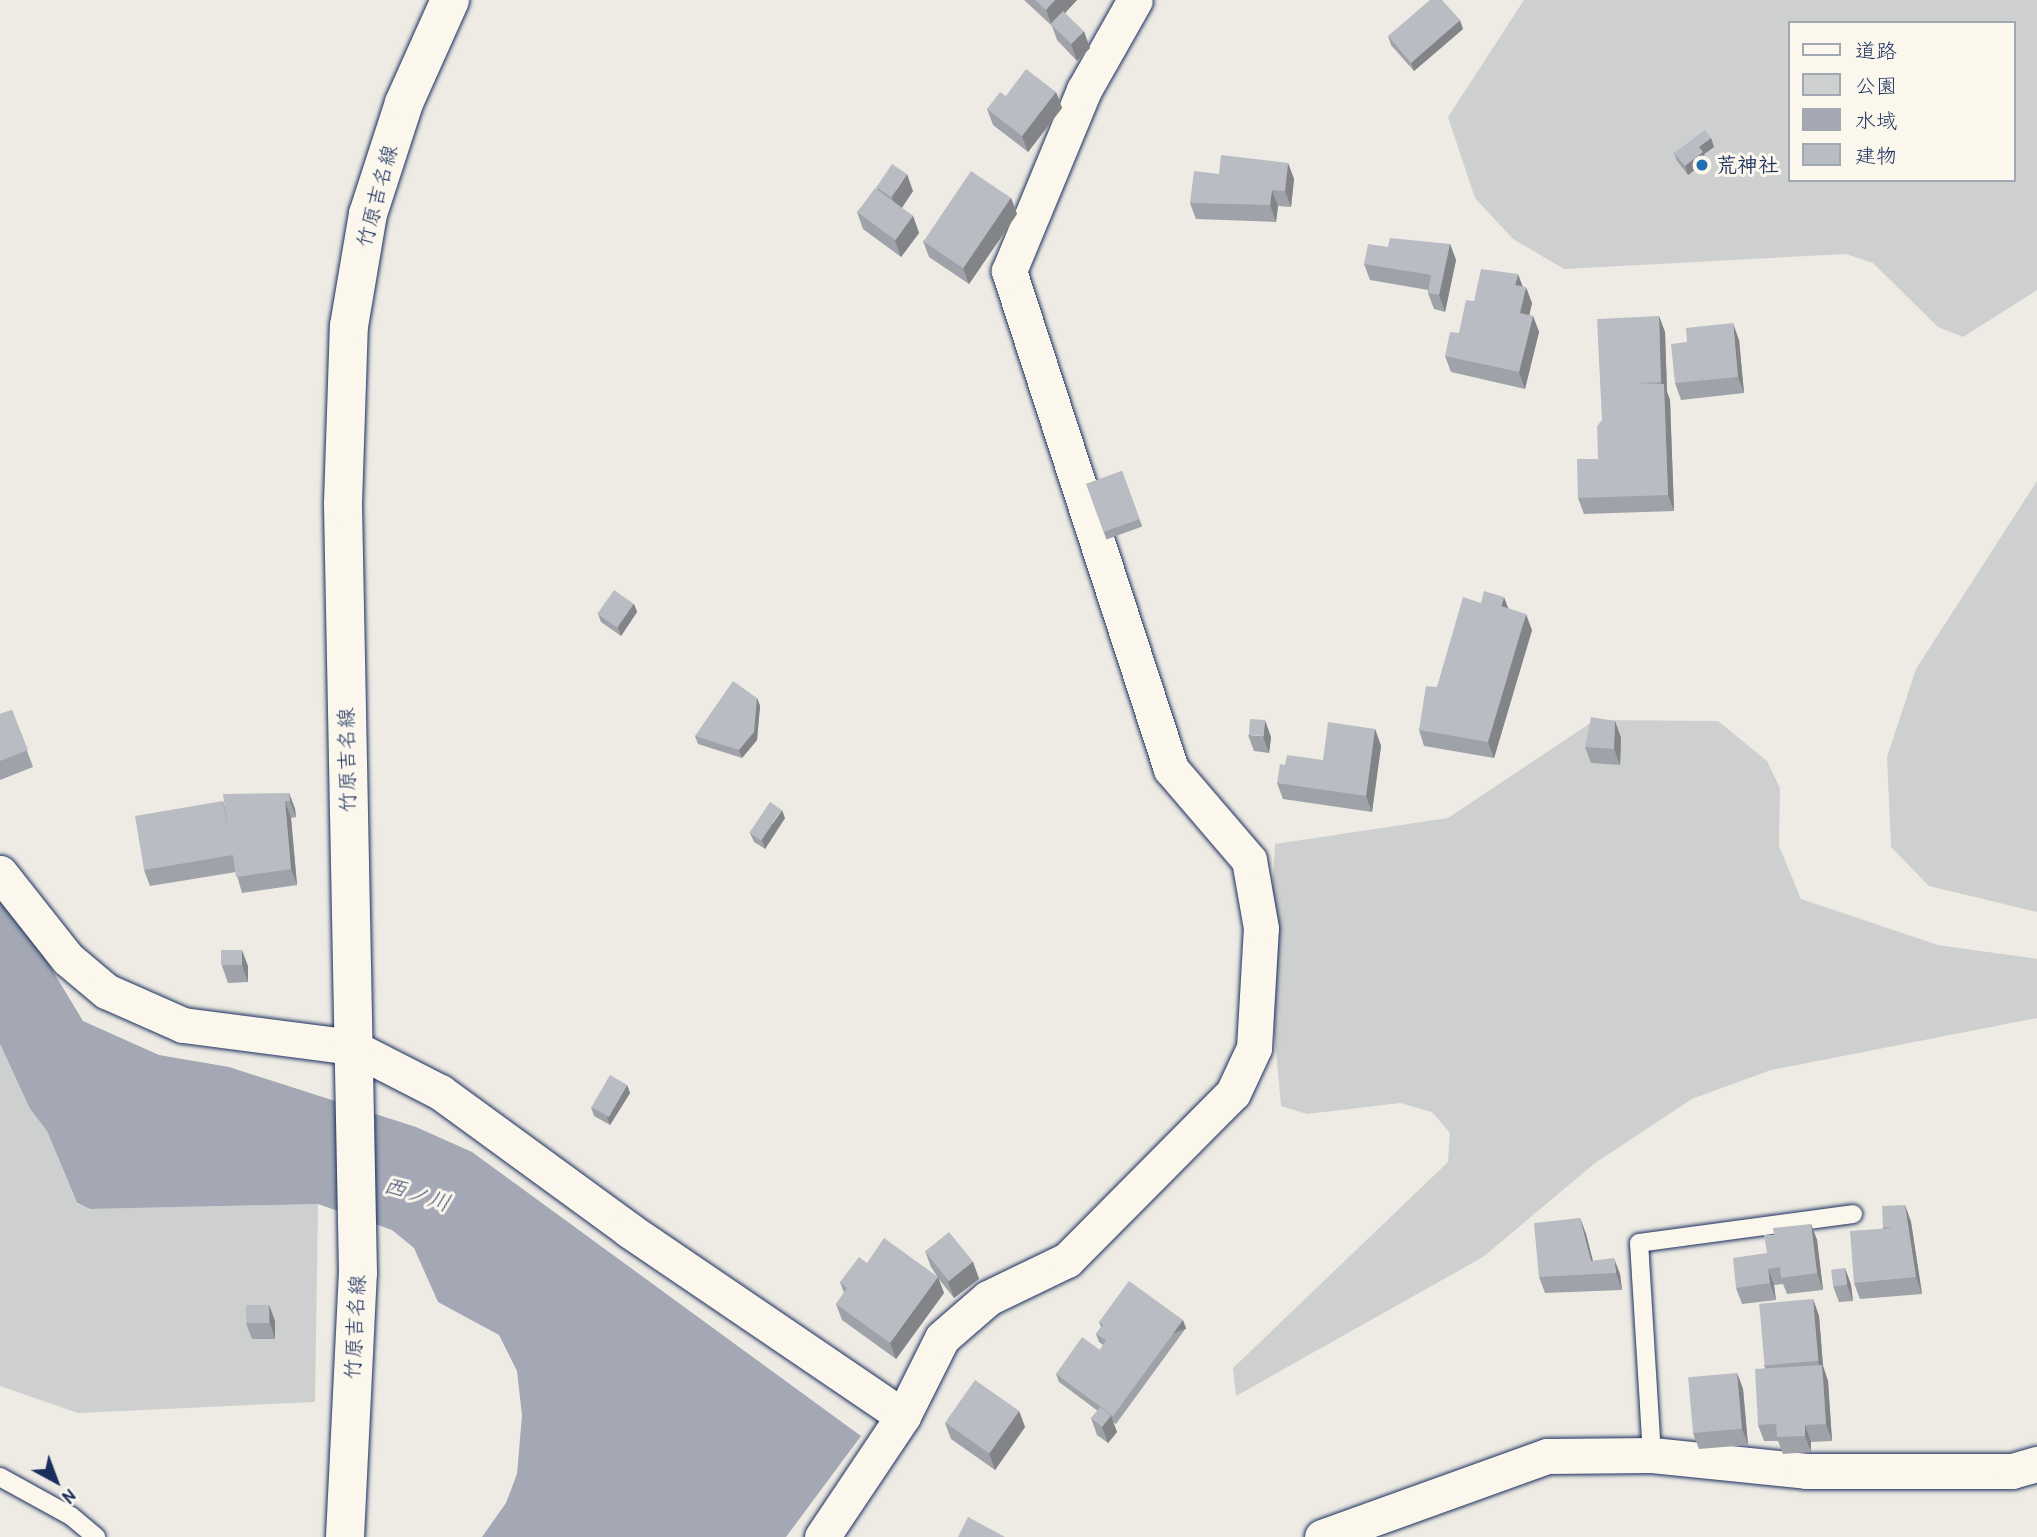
<!DOCTYPE html>
<html>
<head>
<meta charset="utf-8">
<style>
	body { margin:0 }
	#map { position:relative; width:2037px; height:1537px; overflow:hidden; background:#eeebe4; font-family:"Patrick Hand","Klee One",sans-serif }
	div>[style] { position:absolute }
	.green>* { inset:0; background:#cecfcf }
	.water>* { inset:0; background:#a3a8b4 }
	.roads { filter:drop-shadow(0 0 2px #1b2f5e) drop-shadow(0 0 2px #1b2f5e) }
	.lane>* { height:18px; margin:-9px; padding:0 9px; transform-origin:9px; border-radius:9px; background:#fbf7ec }
	.street>* { height:35px; margin:-17.5px; padding:0 17.5px; transform-origin:17.5px; border-radius:17.5px; background:#fbf7ec }
	.secondary>* { height:38px; margin:-19px; padding:0 19px; transform-origin:19px; border-radius:19px; background:#fbf7ec }
	.wall>* { inset:0; background:#9fa2a8; transform-origin:0 0 }
	.shaded-wall>* { inset:0; background:#828488; transform-origin:0 0 }
	.building>* { inset:0; background:#b9bcc3; transform-origin:0 0 }
	.dots>* { width:19px; height:19px; translate:-50% -50%; box-sizing:border-box; border:4px solid #fbf7ec; border-radius:50% }
	span { translate:-50% -50%; white-space:nowrap; text-align:center; line-height:1.15; -webkit-text-stroke:6px #fbf7ec; paint-order:stroke }
	.poi-label { font-size:21px; color:#1b2f5e; font-weight:700 }
	.left { translate:0 -50%; text-align:left }
	.street-label { font-size:21px; color:#1b2f5e }
	.water-label { font-size:23px; color:#445378; font-style:italic }
	.legend { position:absolute; left:1788px; top:21px; width:228px; height:161px; box-sizing:border-box; background:#fbf7ec; border:2px solid #a1a7b3; margin:0; padding:9px 12px; list-style:none; font-size:21px; color:#1b2f5e }
	.legend li { display:flex; align-items:center; gap:14px; height:35px }
	.legend b { width:35px; border:2px solid #a1a7b3 }
	.north { position:absolute; left:21px; top:1446px; width:70px; height:70px; -webkit-text-stroke:5px #fbf7ec; paint-order:stroke; rotate:139deg; font-size:19px; font-weight:700; line-height:28px; text-align:center; color:#1b2f5e }
	.north::after { content:''; display:block; margin:auto; width:24px; height:32px; background:#1b2f5e; clip-path:polygon(50% 0,100% 100%,50% 72%,0 100%) }
</style>
</head>
<body>
<div id="map">
	<div class="green">
		<div style="clip-path:polygon(evenodd,1524px 0,2037px 0,2037px 290px,1963px 337px,1938px 327px,1873px 263px,1846px 254px,1564px 269px,1513px 239px,1475px 198px,1448px 117px,1524px 0,1790px 23px,2014px 23px,2014px 180px,1790px 180px,1790px 23px)"></div>
		<div style="clip-path:polygon(2037px 481px,2037px 912px,1929px 886px,1891px 847px,1887px 757px,1916px 669px)"></div>
		<div style="clip-path:polygon(1595px 720px,1718px 721px,1767px 761px,1780px 788px,1779px 846px,1801px 899px,1938px 945px,2037px 959px,2037px 1018px,1771px 1070px,1692px 1099px,1595px 1163px,1483px 1257px,1236px 1396px,1233px 1368px,1448px 1162px,1450px 1133px,1432px 1112px,1400px 1103px,1307px 1114px,1281px 1106px,1268px 961px,1275px 844px,1448px 818px)"></div>
		<div style="clip-path:polygon(0 1044px,30px 1109px,47px 1131px,77px 1204px,90px 1209px,318px 1204px,315px 1402px,78px 1413px,0 1386px)"></div>
	</div>
	<div class="water">
		<div style="clip-path:polygon(0 897px,28px 930px,83px 1021px,159px 1055px,229px 1067px,416px 1127px,472px 1152px,861px 1436px,786px 1537px,482px 1537px,506px 1503px,517px 1474px,522px 1415px,517px 1371px,499px 1335px,438px 1302px,414px 1248px,392px 1230px,318px 1204px,90px 1209px,77px 1203px,47px 1131px,30px 1109px,0 1044px)"></div>
	</div>
	<div class="roads">
		<div class="lane">
			<div style="left:1652px;top:1455px;width:212px;rotate:-93.5deg"></div>
			<div style="left:1639px;top:1243px;width:216px;rotate:-7.7deg"></div>
			<div style="left:0;top:1477px;width:81px;rotate:28.8deg"></div>
			<div style="left:71px;top:1516px;width:33px;rotate:40deg"></div>
		</div>
		<div class="street">
			<div style="left:0;top:873px;width:110px;rotate:51.7deg"></div>
			<div style="left:68px;top:959px;width:50px;rotate:40.1deg"></div>
			<div style="left:106px;top:991px;width:84px;rotate:23.8deg"></div>
			<div style="left:183px;top:1025px;width:170px;rotate:7.4deg"></div>
			<div style="left:352px;top:1047px;width:99px;rotate:27.1deg"></div>
			<div style="left:440px;top:1092px;width:234px;rotate:36.1deg"></div>
			<div style="left:629px;top:1230px;width:331px;rotate:34.2deg"></div>
			<div style="left:822px;top:1537px;width:146px;rotate:-56.2deg"></div>
			<div style="left:903px;top:1416px;width:87px;rotate:-63.4deg"></div>
			<div style="left:942px;top:1338px;width:61px;rotate:-41deg"></div>
			<div style="left:988px;top:1298px;width:88px;rotate:-25.7deg"></div>
			<div style="left:1067px;top:1260px;width:235px;rotate:-45.2deg"></div>
			<div style="left:1233px;top:1093px;width:50px;rotate:-65deg"></div>
			<div style="left:1254px;top:1048px;width:120px;rotate:-86.7deg"></div>
			<div style="left:1261px;top:928px;width:69px;rotate:-100deg"></div>
			<div style="left:1249px;top:860px;width:120px;rotate:-130.6deg"></div>
			<div style="left:1171px;top:769px;width:524px;rotate:-108.02deg"></div>
			<div style="left:1009px;top:271px;width:196px;rotate:-67.5deg"></div>
			<div style="left:1084px;top:90px;width:103px;rotate:-60.5deg"></div>
			<div style="left:1322px;top:1537px;width:239px;rotate:-19.8deg"></div>
			<div style="left:1547px;top:1456px;width:105px;rotate:-0.5deg"></div>
			<div style="left:1652px;top:1455px;width:155px;rotate:5.9deg"></div>
			<div style="left:1806px;top:1471px;width:206px"></div>
			<div style="left:2012px;top:1471px;width:26px;rotate:-16deg"></div>
		</div>
		<div class="secondary">
			<div style="left:345px;top:1537px;width:264px;rotate:-87.2deg"></div>
			<div style="left:358px;top:1273px;width:770px;rotate:-91.12deg"></div>
			<div style="left:343px;top:503px;width:177px;rotate:-88.1deg"></div>
			<div style="left:349px;top:326px;width:114px;rotate:-80.4deg"></div>
			<div style="left:368px;top:214px;width:117px;rotate:-72deg"></div>
			<div style="left:404px;top:103px;width:113px;rotate:-65.9deg"></div>
		</div>
	</div>
	<div class="wall">
		<div style="clip-path:polygon(1024px 0,1077px 0,1065px 13px,1090px 48px,1077px 61px,1057px 40px,1052px 26px)"></div>
		<div style="clip-path:polygon(1463px 29px,1414px 71px,1391px 45px,1388px 36px)"></div>
		<div style="clip-path:polygon(1056px 92px,1062px 108px,1028px 152px,993px 125px,987px 109px,1006px 96px)"></div>
		<div style="clip-path:polygon(1711px 138px,1714px 147px,1704px 154px,1706px 161px,1688px 175px,1677px 161px,1674px 153px)"></div>
		<div style="clip-path:polygon(1288px 163px,1294px 179px,1291px 207px,1278px 206px,1276px 222px,1196px 219px,1190px 203px,1219px 174px)"></div>
		<div style="clip-path:polygon(876px 187px,913px 191px,901px 208px,913px 216px,919px 233px,901px 257px,863px 229px,857px 212px,877px 189px)"></div>
		<div style="clip-path:polygon(1011px 198px,1017px 214px,969px 284px,929px 257px,923px 241px)"></div>
		<div style="clip-path:polygon(1450px 244px,1456px 260px,1445px 312px,1434px 309px,1428px 293px,1428px 290px,1370px 280px,1364px 264px,1388px 247px)"></div>
		<div style="clip-path:polygon(1523px 286px,1532px 303px,1529px 315px,1533px 316px,1539px 332px,1525px 389px,1451px 372px,1445px 356px,1459px 333px,1474px 301px)"></div>
		<div style="clip-path:polygon(1659px 316px,1665px 332px,1667px 392px,1670px 400px,1674px 511px,1584px 514px,1578px 498px,1598px 459px,1602px 420px)"></div>
		<div style="clip-path:polygon(1739px 340px,1744px 393px,1681px 400px,1675px 383px)"></div>
		<div style="left:1122px;top:471px;width:59px;height:38px;rotate:70deg"></div>
		<div style="clip-path:polygon(1481px 603px,1508px 608px,1532px 630px,1494px 758px,1424px 746px,1419px 730px,1437px 687px)"></div>
		<div style="clip-path:polygon(634px 604px,637px 612px,621px 636px,601px 622px,598px 614px)"></div>
		<div style="clip-path:polygon(757px 698px,760px 706px,757px 740px,742px 758px,698px 744px,695px 736px)"></div>
		<div style="clip-path:polygon(12px 710px,33px 767px,0 780px,0 714px)"></div>
		<div style="clip-path:polygon(1615px 721px,1621px 738px,1620px 765px,1591px 763px,1585px 747px)"></div>
		<div style="clip-path:polygon(1375px 729px,1381px 746px,1372px 812px,1283px 799px,1277px 783px,1285px 765px,1323px 760px)"></div>
		<div style="clip-path:polygon(1248px 735px,1271px 737px,1269px 753px,1254px 751px)"></div>
		<div style="clip-path:polygon(289px 793px,295px 809px,296px 817px,291px 818px,297px 885px,242px 893px,236px 872px,150px 886px,144px 870px,223px 801px,225px 807px)"></div>
		<div style="clip-path:polygon(785px 818px,765px 849px,754px 842px,750px 833px)"></div>
		<div style="clip-path:polygon(221px 951px,248px 966px,248px 982px,228px 983px,222px 966px)"></div>
		<div style="clip-path:polygon(627px 1085px,630px 1093px,610px 1125px,594px 1116px,591px 1107px)"></div>
		<div style="clip-path:polygon(1905px 1205px,1911px 1222px,1922px 1294px,1860px 1299px,1854px 1283px,1883px 1228px,1883px 1227px)"></div>
		<div style="clip-path:polygon(1580px 1218px,1586px 1234px,1593px 1261px,1620px 1274px,1622px 1290px,1545px 1293px,1539px 1277px)"></div>
		<div style="clip-path:polygon(1811px 1224px,1817px 1240px,1823px 1290px,1787px 1294px,1783px 1284px,1774px 1285px,1776px 1300px,1742px 1304px,1736px 1288px,1767px 1253px,1774px 1235px)"></div>
		<div style="clip-path:polygon(925px 1251px,973px 1262px,979px 1279px,954px 1298px,938px 1278px,944px 1293px,896px 1359px,842px 1320px,836px 1304px,844px 1293px,840px 1282px,867px 1263px,937px 1276px,931px 1267px)"></div>
		<div style="clip-path:polygon(1845px 1268px,1851px 1285px,1853px 1301px,1839px 1302px,1833px 1286px)"></div>
		<div style="clip-path:polygon(1813px 1299px,1819px 1316px,1823px 1366px,1828px 1381px,1832px 1441px,1811px 1442px,1811px 1452px,1783px 1454px,1778px 1441px,1764px 1441px,1758px 1425px,1765px 1368px,1764px 1365px)"></div>
		<div style="clip-path:polygon(269px 1305px,275px 1321px,275px 1339px,252px 1339px,246px 1323px)"></div>
		<div style="clip-path:polygon(1099px 1322px,1186px 1328px,1116px 1424px,1113px 1422px,1117px 1432px,1108px 1443px,1097px 1435px,1091px 1418px,1098px 1411px,1059px 1382px,1056px 1374px,1100px 1350px,1103px 1345px,1099px 1342px,1096px 1334px,1101px 1327px)"></div>
		<div style="clip-path:polygon(1737px 1373px,1743px 1389px,1748px 1445px,1699px 1449px,1693px 1433px)"></div>
		<div style="clip-path:polygon(1019px 1411px,1025px 1427px,995px 1470px,951px 1439px,945px 1423px)"></div>
	</div>
	<div class="shaded-wall">
		<div style="clip-path:polygon(1055px 0,1077px 0,1053px 26px,1051px 24px,1052px 26px,1046px 10px)"></div>
		<div style="clip-path:polygon(1460px 20px,1463px 29px,1414px 71px,1411px 63px)"></div>
		<div style="clip-path:polygon(1084px 31px,1090px 48px,1077px 61px,1071px 44px)"></div>
		<div style="clip-path:polygon(1056px 92px,1062px 108px,1028px 152px,1022px 136px)"></div>
		<div style="clip-path:polygon(1711px 138px,1714px 147px,1704px 154px,1706px 161px,1688px 175px,1685px 166px,1699px 147px)"></div>
		<div style="clip-path:polygon(1288px 163px,1294px 179px,1291px 207px,1285px 191px)"></div>
		<div style="clip-path:polygon(907px 174px,913px 191px,898px 214px,892px 197px)"></div>
		<div style="clip-path:polygon(1272px 190px,1278px 206px,1276px 222px,1270px 205px)"></div>
		<div style="clip-path:polygon(1011px 198px,1017px 214px,969px 284px,963px 268px)"></div>
		<div style="clip-path:polygon(913px 216px,919px 233px,901px 257px,895px 241px)"></div>
		<div style="clip-path:polygon(1450px 244px,1456px 260px,1445px 312px,1439px 295px)"></div>
		<div style="clip-path:polygon(1518px 274px,1524px 290px,1515px 285px)"></div>
		<div style="clip-path:polygon(1526px 287px,1532px 303px,1526px 330px,1520px 313px)"></div>
		<div style="clip-path:polygon(1533px 316px,1539px 332px,1525px 389px,1519px 372px)"></div>
		<div style="clip-path:polygon(1659px 316px,1665px 332px,1667px 392px,1670px 400px,1674px 511px,1668px 495px,1664px 391px,1661px 382px)"></div>
		<div style="clip-path:polygon(1733px 323px,1739px 340px,1744px 393px,1738px 377px)"></div>
		<div style="clip-path:polygon(1504px 597px,1510px 613px,1501px 606px)"></div>
		<div style="clip-path:polygon(634px 604px,637px 612px,621px 636px,618px 627px)"></div>
		<div style="clip-path:polygon(1526px 614px,1532px 630px,1494px 758px,1488px 742px)"></div>
		<div style="clip-path:polygon(757px 698px,760px 706px,757px 740px,742px 758px,739px 750px)"></div>
		<div style="clip-path:polygon(1265px 720px,1271px 737px,1269px 753px,1263px 736px)"></div>
		<div style="clip-path:polygon(1615px 721px,1621px 738px,1620px 765px,1614px 749px)"></div>
		<div style="clip-path:polygon(1375px 729px,1381px 746px,1372px 812px,1366px 796px)"></div>
		<div style="clip-path:polygon(289px 793px,295px 809px,296px 817px,290px 801px)"></div>
		<div style="clip-path:polygon(285px 801px,291px 818px,297px 885px,291px 869px)"></div>
		<div style="clip-path:polygon(782px 810px,785px 818px,765px 849px,762px 840px)"></div>
		<div style="clip-path:polygon(242px 950px,248px 966px,248px 982px,242px 965px)"></div>
		<div style="clip-path:polygon(627px 1085px,630px 1093px,610px 1125px,607px 1117px)"></div>
		<div style="clip-path:polygon(1905px 1205px,1911px 1222px,1922px 1294px,1916px 1277px)"></div>
		<div style="clip-path:polygon(1580px 1218px,1586px 1234px,1597px 1277px,1591px 1261px)"></div>
		<div style="clip-path:polygon(1811px 1224px,1817px 1240px,1823px 1290px,1817px 1273px)"></div>
		<div style="clip-path:polygon(1614px 1258px,1620px 1274px,1622px 1290px,1616px 1273px)"></div>
		<div style="clip-path:polygon(973px 1262px,979px 1279px,954px 1298px,948px 1282px)"></div>
		<div style="clip-path:polygon(1845px 1268px,1851px 1285px,1853px 1301px,1847px 1285px)"></div>
		<div style="clip-path:polygon(1768px 1269px,1774px 1285px,1776px 1300px,1770px 1283px)"></div>
		<div style="clip-path:polygon(938px 1277px,944px 1293px,896px 1359px,890px 1343px)"></div>
		<div style="clip-path:polygon(1813px 1299px,1819px 1316px,1823px 1366px,1828px 1381px,1832px 1441px,1826px 1424px,1823px 1375px,1818px 1361px)"></div>
		<div style="clip-path:polygon(269px 1305px,275px 1321px,275px 1339px,270px 1323px)"></div>
		<div style="left:1183px;top:1320px;width:9px;height:119px;rotate:69deg"></div>
		<div style="clip-path:polygon(1737px 1373px,1743px 1389px,1748px 1445px,1742px 1429px)"></div>
		<div style="clip-path:polygon(1019px 1411px,1025px 1427px,995px 1470px,989px 1453px)"></div>
		<div style="clip-path:polygon(1111px 1416px,1117px 1432px,1108px 1443px,1102px 1427px)"></div>
		<div style="clip-path:polygon(1805px 1425px,1811px 1442px,1811px 1452px,1805px 1436px)"></div>
	</div>
	<div class="building">
		<div style="clip-path:polygon(1035px 0,1055px 0,1046px 10px)"></div>
		<div style="clip-path:polygon(1430px 0,1442px 0,1460px 20px,1411px 63px,1388px 36px)"></div>
		<div style="left:1063px;top:11px;width:29px;height:18px;rotate:44deg"></div>
		<div style="clip-path:polygon(1026px 69px,1056px 92px,1022px 136px,987px 109px,1000px 92px,1006px 96px)"></div>
		<div style="clip-path:polygon(1705px 130px,1711px 138px,1699px 147px,1703px 152px,1685px 166px,1674px 153px)"></div>
		<div style="clip-path:polygon(1221px 155px,1288px 163px,1285px 191px,1272px 190px,1270px 205px,1190px 203px,1194px 171px,1219px 174px)"></div>
		<div style="left:892px;top:164px;width:18px;height:28px;rotate:34deg"></div>
		<div style="left:971px;top:171px;width:48px;height:85px;rotate:34deg"></div>
		<div style="left:875px;top:188px;width:47px;height:30px;rotate:36deg"></div>
		<div style="clip-path:polygon(1390px 238px,1450px 244px,1439px 295px,1428px 293px,1431px 275px,1364px 264px,1368px 244px,1388px 247px)"></div>
		<div style="clip-path:polygon(1481px 269px,1518px 274px,1515px 285px,1526px 287px,1520px 313px,1533px 316px,1519px 372px,1445px 356px,1450px 332px,1459px 333px,1466px 300px,1474px 301px)"></div>
		<div style="clip-path:polygon(1659px 316px,1661px 382px,1634px 383px,1664px 384px,1668px 495px,1578px 498px,1577px 459px,1598px 459px,1597px 426px,1602px 420px,1597px 319px)"></div>
		<div style="clip-path:polygon(1733px 323px,1738px 377px,1675px 383px,1671px 344px,1687px 342px,1686px 328px)"></div>
		<div style="left:1122px;top:471px;width:51px;height:38px;rotate:70deg"></div>
		<div style="left:614px;top:590px;width:24px;height:29px;rotate:35deg"></div>
		<div style="clip-path:polygon(1484px 591px,1504px 597px,1501px 606px,1526px 614px,1488px 742px,1419px 730px,1426px 686px,1437px 687px,1463px 597px,1481px 603px)"></div>
		<div style="clip-path:polygon(733px 681px,757px 698px,754px 732px,739px 750px,695px 736px)"></div>
		<div style="clip-path:polygon(12px 710px,28px 750px,0 761px,0 714px)"></div>
		<div style="clip-path:polygon(1591px 717px,1615px 721px,1614px 749px,1585px 747px)"></div>
		<div style="left:1250px;top:719px;width:15px;height:16px;rotate:4deg"></div>
		<div style="clip-path:polygon(1328px 722px,1375px 729px,1366px 796px,1277px 783px,1280px 764px,1285px 765px,1287px 755px,1323px 760px)"></div>
		<div style="clip-path:polygon(289px 793px,290px 801px,285px 801px,291px 869px,236px 877px,233px 855px,144px 870px,135px 816px,223px 801px,228px 831px,223px 794px)"></div>
		<div style="left:770px;top:802px;width:14px;height:37px;rotate:34deg"></div>
		<div style="left:242px;top:950px;width:15px;height:21px;rotate:90deg"></div>
		<div style="left:610px;top:1075px;width:20px;height:37px;rotate:30deg"></div>
		<div style="clip-path:polygon(1905px 1205px,1916px 1277px,1854px 1283px,1850px 1231px,1893px 1228px,1883px 1227px,1882px 1206px)"></div>
		<div style="clip-path:polygon(1580px 1218px,1591px 1261px,1614px 1258px,1616px 1273px,1539px 1277px,1534px 1223px)"></div>
		<div style="clip-path:polygon(1811px 1224px,1817px 1273px,1781px 1278px,1780px 1267px,1768px 1269px,1770px 1283px,1736px 1288px,1733px 1258px,1767px 1253px,1764px 1235px,1774px 1235px,1773px 1228px)"></div>
		<div style="left:949px;top:1232px;width:38px;height:31px;rotate:51deg"></div>
		<div style="clip-path:polygon(884px 1238px,938px 1277px,890px 1343px,836px 1304px,847px 1288px,840px 1282px,859px 1257px,867px 1263px)"></div>
		<div style="left:1845px;top:1268px;width:17px;height:14px;rotate:83deg"></div>
		<div style="clip-path:polygon(1129px 1281px,1183px 1320px,1113px 1416px,1056px 1374px,1082px 1337px,1100px 1350px,1106px 1340px,1096px 1334px,1103px 1325px,1099px 1322px)"></div>
		<div style="left:1813px;top:1299px;width:62px;height:54px;rotate:85deg"></div>
		<div style="left:246px;top:1305px;width:23px;height:18px"></div>
		<div style="clip-path:polygon(1822px 1365px,1826px 1424px,1805px 1425px,1805px 1436px,1777px 1437px,1776px 1424px,1758px 1425px,1755px 1369px)"></div>
		<div style="left:1737px;top:1373px;width:56px;height:49px;rotate:85deg"></div>
		<div style="left:975px;top:1380px;width:54px;height:52px;rotate:35deg"></div>
		<div style="left:1100px;top:1407px;width:14px;height:14px;rotate:39deg"></div>
		<div style="clip-path:polygon(968px 1517px,1005px 1537px,958px 1537px)"></div>
	</div>
	<div class="dots">
		<div style="left:1702px;top:165px;background:#1f6fb2"></div>
	</div>
	<div class="poi-label">
		<span class="left" style="left:1716px;top:165px">荒神社</span>
	</div>
	<div class="street-label">
		<span style="left:377px;top:196px;rotate:-75deg">竹原吉名線</span>
		<span style="left:347px;top:760px;rotate:-91deg">竹原吉名線</span>
		<span style="left:355px;top:1327px;rotate:-87deg">竹原吉名線</span>
	</div>
	<div class="water-label">
		<span style="left:417px;top:1194px;rotate:17deg">西ノ川</span>
	</div>
	<ul class="legend">
	<li><b style="height:9px;background:#fbf7ec"></b>道路</li>
	<li><b style="height:19px;background:#cecfcf"></b>公園</li>
	<li><b style="height:19px;background:#a3a8b4"></b>水域</li>
	<li><b style="height:19px;background:#b9bcc3"></b>建物</li>
	</ul>
	<div class="north">N</div>
</div>
</body>
</html>
